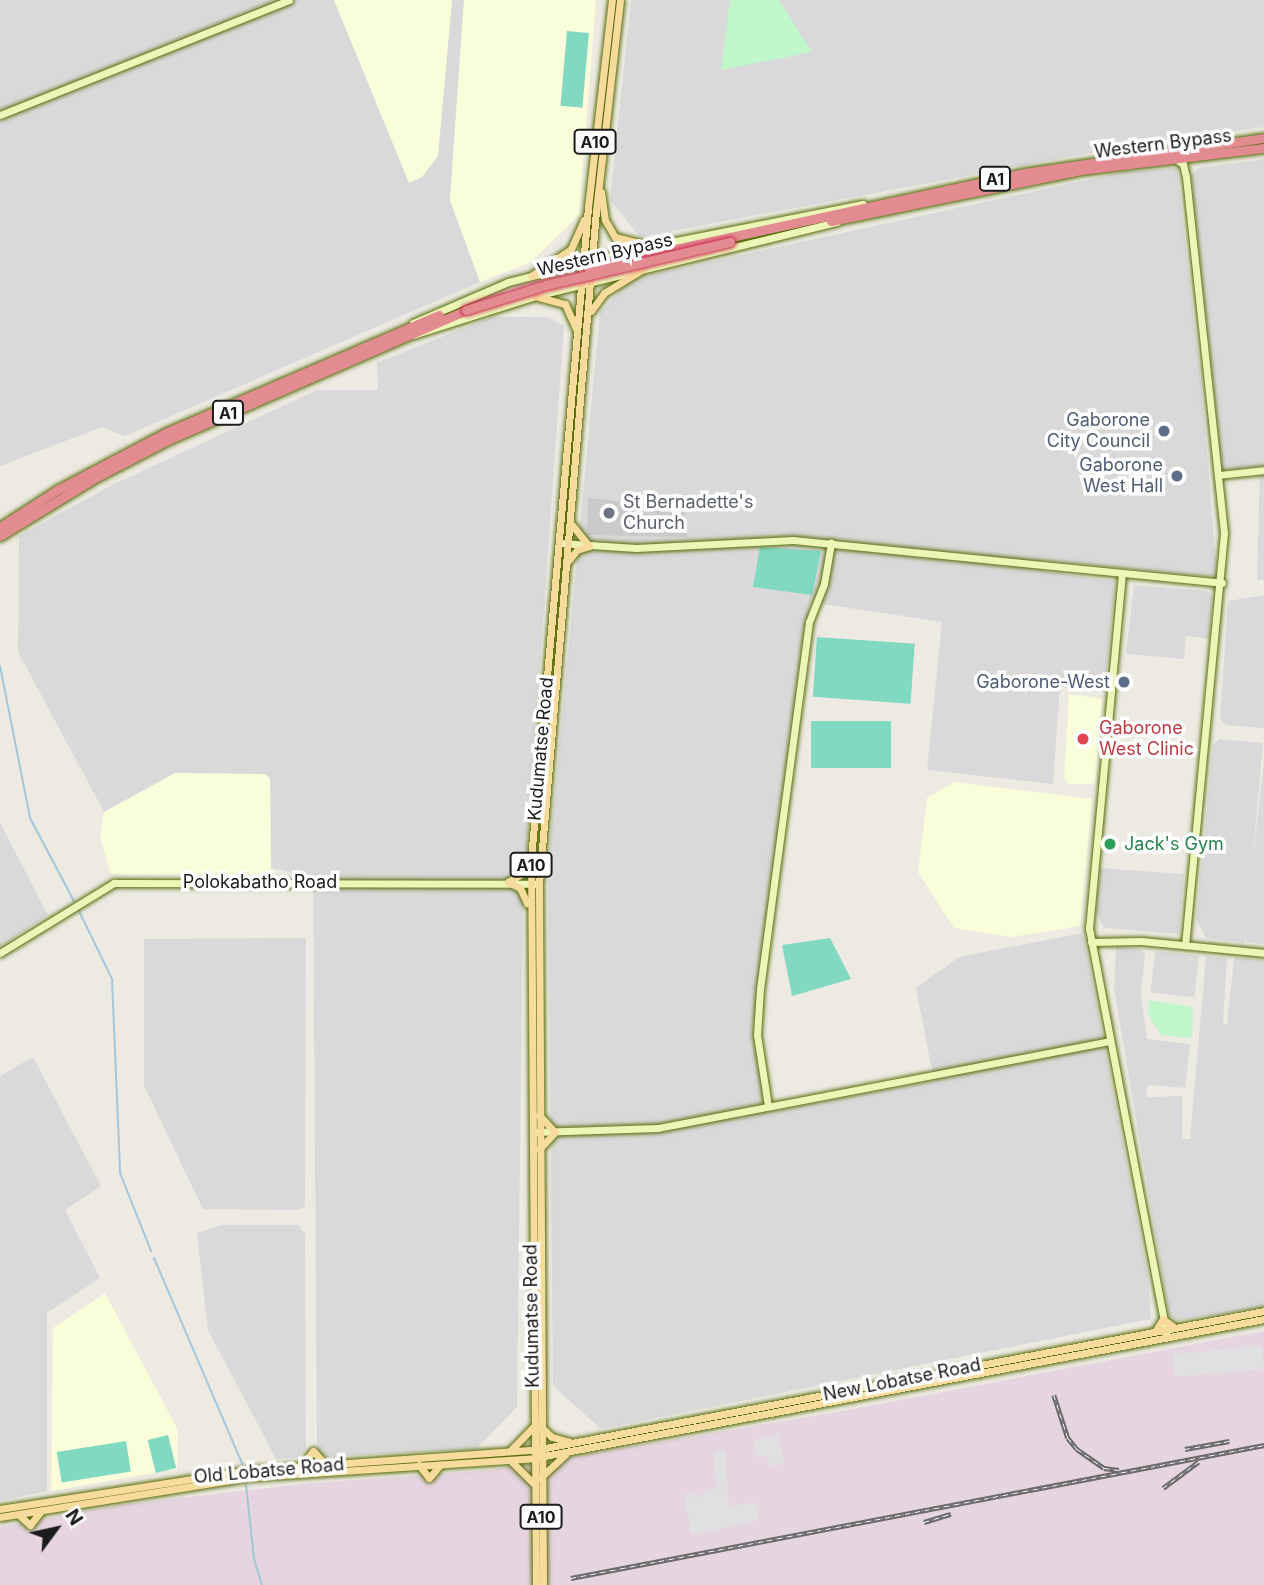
<!DOCTYPE html>
<html>
<head>
<meta charset="utf-8">
<style>
	body { margin:0 }
	#map { position:relative; width:1264px; height:1585px; overflow:hidden; background:#edeae2; font-family:Inter,sans-serif }
	div>[style] { position:absolute }
	.residential>* { inset:0; background:#dad9d9; transform-origin:0 0 }
	.industrial>* { inset:0; background:#e6d4e0 }
	.education>* { inset:0; background:#f9fdda }
	.religious>* { inset:0; background:#cacaca }
	.park>* { inset:0; background:#bff6ca }
	.pitch>* { inset:0; background:#82d9c2; transform-origin:0 0 }
	.parking>* { inset:0; background:#e0e0e0; transform-origin:0 0 }
	.stream>* { height:2px; margin:-1px; padding:0 1px; transform-origin:1px; border-radius:1px; background:#a4c7d9 }
	.roads { filter:drop-shadow(0 0 2px #566c09) drop-shadow(0 0 2px #566c09) }
	.secondary>* { height:7px; margin:-3.5px; padding:0 3.5px; transform-origin:3.5px; border-radius:3.5px; background:#ebf6b7 }
	.primary>* { height:7px; margin:-3.5px; padding:0 3.5px; transform-origin:3.5px; border-radius:3.5px; background:#f7db9c }
	.highway>* { height:9px; margin:-4.5px; padding:0 4.5px; transform-origin:4.5px; border-radius:4.5px; background:#e28c92 }
	.rail>* { height:4.5px; margin-top:-2.25px; transform-origin:0; background:repeating-linear-gradient(90deg,#fff 0 5px,#6a6a6a 0 10px); box-sizing:border-box; border-block:2px solid #6a6a6a }
	.bridges { filter:drop-shadow(0 0 2px #ce2b50) drop-shadow(0 0 2px #ce2b50) }
	.highway-bridge>* { height:9px; margin:-4.5px; padding:0 4.5px; transform-origin:4.5px; border-radius:4.5px; background:#e28c92 }
	.dots>* { width:19px; height:19px; translate:-50% -50%; box-sizing:border-box; border:4px solid #fff; border-radius:50% }
	span { translate:-50% -50%; white-space:nowrap; text-align:center; line-height:1.15; -webkit-text-stroke:7px #fff; paint-order:stroke }
	.shield-label span { padding:2px 5px; background:#fff; border:2px solid; border-radius:5px; -webkit-text-stroke-width:0 }
	.shield-label { font-size:16px; color:#1c1c1c; font-weight:700 }
	.street-label { font-size:18px; color:#1c1c1c }
	.service-label { font-size:18px; color:#4e5e75 }
	.right { translate:-100% -50%; text-align:right }
	.worship-label { font-size:18px; color:#5b616d }
	.left { translate:0 -50%; text-align:left }
	.health-label { font-size:18px; color:#be3a42 }
	.leisure-label { font-size:18px; color:#27864d }
	.north { position:absolute; left:21px; top:1494px; width:70px; height:70px; -webkit-text-stroke:5px #fff; paint-order:stroke; rotate:57deg; font-size:19px; font-weight:700; line-height:28px; text-align:center; color:#1c1c1c }
	.north::after { content:''; display:block; margin:auto; width:24px; height:32px; background:#1c1c1c; clip-path:polygon(50% 0,100% 100%,50% 72%,0 100%) }
</style>
</head>
<body>
<div id="map">
	<div class="residential">
		<div style="clip-path:polygon(0 0,464px 0,450px 200px,480px 282px,125px 436px,102px 427px,0 466px)"></div>
		<div style="clip-path:polygon(631px 0,1264px 0,1264px 127px,1127px 146px,640px 237px,610px 200px)"></div>
		<div style="clip-path:polygon(1264px 159px,1264px 580px,1257px 580px,1260px 466px,1222px 471px,1191px 175px,1199px 168px)"></div>
		<div style="clip-path:polygon(1177px 168px,1202px 390px,1217px 577px,1043px 560px,1041px 571px,1115px 581px,1104px 692px,1060px 687px,1053px 784px,927px 770px,942px 622px,810px 602px,753px 1028px,768px 1112px,934px 1081px,916px 988px,959px 957px,1083px 933px,1148px 1276px,1151px 1319px,601px 1429px,553px 1386px,548px 865px,600px 312px,631px 279px,1123px 172px)"></div>
		<div style="clip-path:polygon(491px 317px,548px 317px,564px 326px,523px 904px,517px 1407px,476px 1449px,325px 1457px,317px 1449px,313px 877px,271px 868px,270px 779px,265px 774px,175px 773px,104px 812px,18px 652px,19px 536px,112px 485px,317px 390px,378px 390px,377px 363px)"></div>
		<div style="clip-path:polygon(1134px 585px,1207px 591px,1212px 595px,1209px 639px,1186px 636px,1184px 659px,1126px 654px)"></div>
		<div style="clip-path:polygon(1264px 595px,1264px 728px,1226px 725px,1220px 719px,1228px 601px)"></div>
		<div style="clip-path:polygon(1219px 739px,1263px 743px,1252px 865px,1264px 761px,1264px 944px,1246px 942px,1246px 933px,1245px 943px,1206px 938px,1196px 919px,1213px 745px)"></div>
		<div style="clip-path:polygon(0 823px,48px 915px,0 946px)"></div>
		<div style="clip-path:polygon(1100px 868px,1184px 874px,1179px 934px,1104px 928px,1096px 912px)"></div>
		<div style="clip-path:polygon(306px 938px,305px 1206px,298px 1210px,203px 1209px,144px 1086px,144px 939px)"></div>
		<div style="clip-path:polygon(1116px 947px,1140px 949px,1145px 955px,1141px 993px,1147px 1039px,1190px 1044px,1185px 1088px,1148px 1085px,1146px 1091px,1147px 1097px,1182px 1096px,1182px 1139px,1190px 1139px,1206px 956px,1227px 958px,1223px 1024px,1227px 1024px,1234px 958px,1264px 960px,1264px 1307px,1179px 1320px,1169px 1316px,1114px 988px)"></div>
		<div style="left:1155px;top:951px;width:44px;height:42px;rotate:6deg"></div>
		<div style="clip-path:polygon(33px 1057px,101px 1186px,65px 1210px,100px 1278px,47px 1313px,47px 1491px,0 1501px,0 1076px)"></div>
		<div style="clip-path:polygon(221px 1225px,299px 1225px,305px 1234px,306px 1448px,298px 1458px,276px 1459px,208px 1330px,197px 1233px)"></div>
	</div>
	<div class="industrial">
		<div style="clip-path:polygon(1264px 1331px,1264px 1585px,0 1585px,0 1527px,119px 1505px,302px 1484px,492px 1470px,832px 1413px)"></div>
	</div>
	<div class="education">
		<div style="clip-path:polygon(334px 0,452px 0,438px 156px,422px 177px,409px 183px)"></div>
		<div style="clip-path:polygon(464px 0,596px 0,579px 215px,531px 262px,480px 282px,450px 200px)"></div>
		<div style="clip-path:polygon(1069px 694px,1102px 699px,1095px 784px,1069px 784px,1064px 779px)"></div>
		<div style="clip-path:polygon(175px 773px,265px 774px,270px 779px,271px 868px,264px 875px,111px 874px,100px 837px,104px 812px)"></div>
		<div style="clip-path:polygon(954px 782px,1092px 799px,1080px 926px,1012px 937px,954px 928px,918px 872px,927px 798px)"></div>
		<div style="clip-path:polygon(105px 1293px,178px 1430px,177px 1469px,51px 1491px,53px 1328px)"></div>
	</div>
	<div class="religious">
		<div style="clip-path:polygon(588px 498px,685px 508px,687px 537px,587px 535px)"></div>
	</div>
	<div class="park">
		<div style="clip-path:polygon(730px 0,779px 0,812px 52px,721px 70px)"></div>
		<div style="clip-path:polygon(1149px 1000px,1193px 1007px,1192px 1038px,1161px 1035px,1148px 1014px)"></div>
	</div>
	<div class="pitch">
		<div style="left:567px;top:31px;width:22px;height:75px;rotate:5deg"></div>
		<div style="clip-path:polygon(760px 547px,821px 551px,812px 595px,753px 587px)"></div>
		<div style="left:817px;top:637px;width:98px;height:60px;rotate:4deg"></div>
		<div style="left:811px;top:721px;width:80px;height:47px"></div>
		<div style="clip-path:polygon(830px 938px,851px 979px,792px 996px,782px 945px)"></div>
		<div style="left:168px;top:1435px;width:34px;height:21px;rotate:76deg"></div>
		<div style="left:126px;top:1441px;width:31px;height:70px;rotate:81deg"></div>
	</div>
	<div class="parking">
		<div style="left:1262px;top:1346px;width:23px;height:89px;rotate:85deg"></div>
		<div style="clip-path:polygon(778px 1435px,784px 1464px,770px 1466px,768px 1456px,757px 1458px,753px 1440px)"></div>
		<div style="clip-path:polygon(725px 1449px,729px 1506px,756px 1502px,759px 1520px,691px 1535px,684px 1494px,694px 1492px,695px 1497px,717px 1488px,713px 1452px)"></div>
	</div>
	<div class="stream">
		<div style="left:0;top:666px;width:155px;rotate:78.8deg"></div>
		<div style="left:30px;top:818px;width:94px;rotate:62.1deg"></div>
		<div style="left:79px;top:911px;width:76px;rotate:64.1deg"></div>
		<div style="left:112px;top:979px;width:194px;rotate:87.6deg"></div>
		<div style="left:120px;top:1173px;width:84px;rotate:68.3deg"></div>
		<div style="left:154px;top:1258px;width:226px;rotate:66.8deg"></div>
		<div style="left:246px;top:1485px;width:74px;rotate:83.8deg"></div>
		<div style="left:254px;top:1559px;width:27px;rotate:73deg"></div>
	</div>
	<div class="roads">
		<div class="secondary">
			<div style="left:0;top:115px;width:311px;rotate:-21.7deg"></div>
			<div style="left:1174px;top:158px;width:11px;rotate:34deg"></div>
			<div style="left:1183px;top:164px;width:13px;rotate:77deg"></div>
			<div style="left:1186px;top:177px;width:358px;rotate:83.9deg"></div>
			<div style="left:1224px;top:533px;width:414px;rotate:95.4deg"></div>
			<div style="left:413px;top:323px;width:103px;rotate:-23.3deg"></div>
			<div style="left:508px;top:282px;width:147px;rotate:-14.1deg"></div>
			<div style="left:651px;top:246px;width:216px;rotate:-11.2deg"></div>
			<div style="left:413px;top:335px;width:128px;rotate:-17.7deg"></div>
			<div style="left:535px;top:296px;width:311px;rotate:-13.8deg"></div>
			<div style="left:1218px;top:475px;width:46px;rotate:-6.2deg"></div>
			<div style="left:560px;top:543px;width:76px;rotate:3.8deg"></div>
			<div style="left:636px;top:548px;width:157px;rotate:-2.9deg"></div>
			<div style="left:793px;top:540px;width:431px;rotate:5.7deg"></div>
			<div style="left:1122px;top:573px;width:357px;rotate:95.3deg"></div>
			<div style="left:1089px;top:928px;width:416px;rotate:79.2deg"></div>
			<div style="left:1091px;top:942px;width:51px;rotate:-1.1deg"></div>
			<div style="left:1142px;top:941px;width:123px;rotate:5.6deg"></div>
			<div style="left:0;top:953px;width:134px;rotate:-31.6deg"></div>
			<div style="left:114px;top:883px;width:421px;rotate:0.1deg"></div>
			<div style="left:768px;top:1106px;width:72px;rotate:-98.8deg"></div>
			<div style="left:757px;top:1035px;width:46px;rotate:-86.3deg"></div>
			<div style="left:760px;top:989px;width:370px;rotate:-82.4deg"></div>
			<div style="left:809px;top:622px;width:41px;rotate:-68.5deg"></div>
			<div style="left:824px;top:584px;width:42px;rotate:-80.3deg"></div>
			<div style="left:535px;top:1132px;width:123px;rotate:-1.9deg"></div>
			<div style="left:658px;top:1128px;width:460px;rotate:-10.9deg"></div>
		</div>
		<div class="primary">
			<div style="left:601px;top:192px;width:28px;rotate:82deg"></div>
			<div style="left:605px;top:220px;width:20px;rotate:60deg"></div>
			<div style="left:615px;top:237px;width:37px;rotate:14deg"></div>
			<div style="left:531px;top:276px;width:48px;rotate:-34deg"></div>
			<div style="left:571px;top:249px;width:32px;rotate:-66deg"></div>
			<div style="left:535px;top:296px;width:31px;rotate:15deg"></div>
			<div style="left:565px;top:304px;width:27px;rotate:66deg"></div>
			<div style="left:591px;top:311px;width:22px;rotate:-54deg"></div>
			<div style="left:604px;top:293px;width:46px;rotate:-31.6deg"></div>
			<div style="left:572px;top:525px;width:27px;rotate:51deg"></div>
			<div style="left:568px;top:561px;width:14px;rotate:-51deg"></div>
			<div style="left:577px;top:550px;width:13px;rotate:-18deg"></div>
			<div style="left:508px;top:882px;width:13px;rotate:27deg"></div>
			<div style="left:520px;top:888px;width:17px;rotate:65deg"></div>
			<div style="left:508px;top:882px;width:16px;rotate:-30deg"></div>
			<div style="left:522px;top:874px;width:14px;rotate:-56deg"></div>
			<div style="left:539px;top:1115px;width:23px;rotate:47deg"></div>
			<div style="left:555px;top:1132px;width:23px;rotate:133deg"></div>
			<div style="left:1156px;top:1330px;width:13px;rotate:-58deg"></div>
			<div style="left:1163px;top:1319px;width:14px;rotate:36deg"></div>
			<div style="left:540px;top:1426px;width:16px;rotate:43deg"></div>
			<div style="left:552px;top:1437px;width:18px;rotate:16deg"></div>
			<div style="left:510px;top:1451px;width:33px;rotate:-46deg"></div>
			<div style="left:510px;top:1460px;width:33px;rotate:45deg"></div>
			<div style="left:419px;top:1465px;width:16px;rotate:52deg"></div>
			<div style="left:429px;top:1478px;width:17px;rotate:-50deg"></div>
			<div style="left:301px;top:1466px;width:19px;rotate:-51deg"></div>
			<div style="left:313px;top:1451px;width:18px;rotate:47deg"></div>
			<div style="left:540px;top:1478px;width:35px;rotate:-43deg"></div>
			<div style="left:0;top:1509px;width:253px;rotate:-8.9deg"></div>
			<div style="left:250px;top:1470px;width:291px;rotate:-4.1deg"></div>
			<div style="left:540px;top:1449px;width:737px;rotate:-10.79deg"></div>
			<div style="left:19px;top:1515px;width:15px;rotate:42deg"></div>
			<div style="left:30px;top:1525px;width:18px;rotate:-52deg"></div>
			<div style="left:0;top:1517px;width:254px;rotate:-9.1deg"></div>
			<div style="left:251px;top:1477px;width:284px;rotate:-3.8deg"></div>
			<div style="left:534px;top:1458px;width:743px;rotate:-10.78deg"></div>
			<div style="left:536px;top:1585px;width:726px;rotate:-90.39deg"></div>
			<div style="left:531px;top:859px;width:654px;rotate:-85deg"></div>
			<div style="left:588px;top:207px;width:208px;rotate:-83.4deg"></div>
			<div style="left:543px;top:1585px;width:701px;rotate:-90.33deg"></div>
			<div style="left:539px;top:884px;width:675px;rotate:-85.16deg"></div>
			<div style="left:596px;top:211px;width:212px;rotate:-83.5deg"></div>
		</div>
		<div class="highway">
			<div style="left:831px;top:221px;width:255px;rotate:-11.5deg"></div>
			<div style="left:1081px;top:170px;width:184px;rotate:-6.9deg"></div>
			<div style="left:625px;top:260px;width:408px;rotate:-12.3deg"></div>
			<div style="left:1024px;top:173px;width:243px;rotate:-8.3deg"></div>
			<div style="left:0;top:527px;width:68px;rotate:-33deg"></div>
			<div style="left:57px;top:490px;width:124px;rotate:-27.8deg"></div>
			<div style="left:167px;top:432px;width:296px;rotate:-23.3deg"></div>
			<div style="left:0;top:536px;width:109px;rotate:-31.5deg"></div>
			<div style="left:93px;top:479px;width:87px;rotate:-27.5deg"></div>
			<div style="left:170px;top:439px;width:323px;rotate:-23.5deg"></div>
		</div>
	</div>
	<div class="rail">
		<div style="left:1054px;top:1395px;width:45px;rotate:72deg"></div>
		<div style="left:1068px;top:1438px;width:14px;rotate:51deg"></div>
		<div style="left:1077px;top:1449px;width:33px;rotate:35deg"></div>
		<div style="left:1104px;top:1468px;width:15px;rotate:8deg"></div>
		<div style="left:1185px;top:1449px;width:45px;rotate:-10.3deg"></div>
		<div style="left:1163px;top:1488px;width:44px;rotate:-36.6deg"></div>
		<div style="left:924px;top:1522px;width:28px;rotate:-17deg"></div>
		<div style="left:571px;top:1578px;width:706px;rotate:-10.86deg"></div>
	</div>
	<div class="bridges">
		<div class="highway-bridge">
			<div style="left:589px;top:270px;width:37px;rotate:-16deg"></div>
			<div style="left:466px;top:310px;width:84px;rotate:-17.4deg"></div>
			<div style="left:546px;top:285px;width:189px;rotate:-13.2deg"></div>
		</div>
	</div>
	<div class="dots">
		<div style="left:1164px;top:431px;background:#5c6f8a"></div>
		<div style="left:1177px;top:476px;background:#5c6f8a"></div>
		<div style="left:609px;top:513px;background:#6b7280"></div>
		<div style="left:1124px;top:682px;background:#5c6f8a"></div>
		<div style="left:1083px;top:739px;background:#e0444e"></div>
		<div style="left:1110px;top:844px;background:#2e9e5b"></div>
	</div>
	<div class="shield-label">
		<span style="left:595px;top:142px">A10</span>
		<span style="left:995px;top:179px">A1</span>
		<span style="left:228px;top:413px">A1</span>
		<span style="left:531px;top:865px">A10</span>
		<span style="left:541px;top:1517px">A10</span>
	</div>
	<div class="street-label">
		<span style="left:1163px;top:144px;rotate:-7deg">Western Bypass</span>
		<span style="left:605px;top:255px;rotate:-13deg">Western Bypass</span>
		<span style="left:541px;top:749px;rotate:-85deg">Kudumatse Road</span>
		<span style="left:260px;top:882px">Polokabatho Road</span>
		<span style="left:532px;top:1316px;rotate:-91deg">Kudumatse Road</span>
		<span style="left:902px;top:1380px;rotate:-11deg">New Lobatse Road</span>
		<span style="left:269px;top:1471px;rotate:-5deg">Old Lobatse Road</span>
	</div>
	<div class="service-label">
		<span class="right" style="left:1150px;top:431px">Gaborone<br>City Council</span>
		<span class="right" style="left:1163px;top:476px">Gaborone<br>West Hall</span>
		<span class="right" style="left:1110px;top:682px">Gaborone-West</span>
	</div>
	<div class="worship-label">
		<span class="left" style="left:623px;top:513px">St Bernadette's<br>Church</span>
	</div>
	<div class="health-label">
		<span class="left" style="left:1099px;top:739px">Gaborone<br>West Clinic</span>
	</div>
	<div class="leisure-label">
		<span class="left" style="left:1124px;top:844px">Jack's Gym</span>
	</div>
	<div class="north">N</div>
</div>
</body>
</html>
